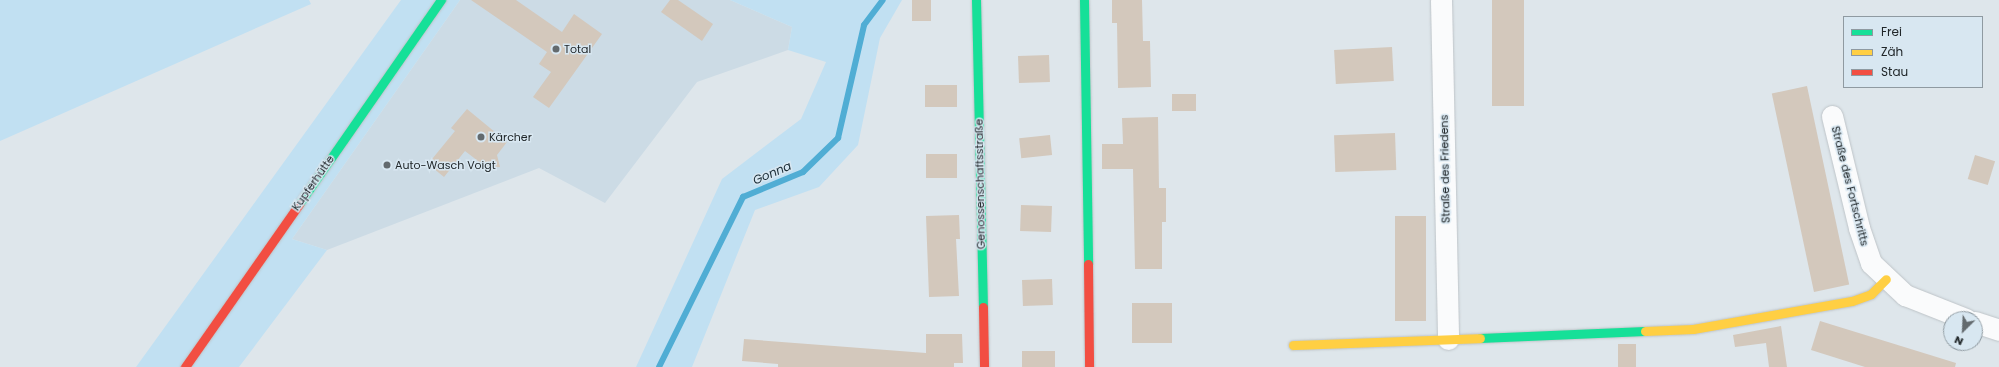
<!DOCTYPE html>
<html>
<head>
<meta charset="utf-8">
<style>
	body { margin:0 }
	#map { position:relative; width:1999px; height:367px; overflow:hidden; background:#dee6eb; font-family:Poppins,sans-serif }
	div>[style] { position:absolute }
	.built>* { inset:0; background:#ccdbe5 }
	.green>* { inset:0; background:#c1e0f2 }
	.stream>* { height:6px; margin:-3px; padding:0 3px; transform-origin:3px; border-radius:3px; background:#50add4 }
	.building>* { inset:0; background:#d3c8bc; transform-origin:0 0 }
	.roads { filter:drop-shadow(0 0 1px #bec4c8) drop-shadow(0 0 1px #bec4c8) }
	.street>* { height:21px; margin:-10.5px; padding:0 10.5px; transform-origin:10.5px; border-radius:10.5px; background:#fafbfc }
	.fast>* { height:9px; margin:-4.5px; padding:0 4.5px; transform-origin:4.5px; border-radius:4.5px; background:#16e098 }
	.slow>* { height:9px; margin:-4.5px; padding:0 4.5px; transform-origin:4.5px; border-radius:4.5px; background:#ffcf43 }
	.jam>* { height:9px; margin:-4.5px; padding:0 4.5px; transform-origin:4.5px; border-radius:4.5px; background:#f24e42 }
	.dots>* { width:11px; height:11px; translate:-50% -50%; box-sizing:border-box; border:2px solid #d8e7f1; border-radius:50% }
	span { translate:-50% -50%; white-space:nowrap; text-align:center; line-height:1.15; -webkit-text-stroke:3px #d8e7f1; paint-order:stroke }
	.poi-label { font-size:11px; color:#21272a }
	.left { translate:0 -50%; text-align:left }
	.street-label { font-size:11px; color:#21272a }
	.water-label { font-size:12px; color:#192c36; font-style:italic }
	.legend { position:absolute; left:1843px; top:16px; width:140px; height:72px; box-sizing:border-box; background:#d8e7f1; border:1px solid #8f9aa1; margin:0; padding:5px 7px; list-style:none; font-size:12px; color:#21272a }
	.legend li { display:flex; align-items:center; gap:8px; height:20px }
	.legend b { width:20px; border:1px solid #8f9aa1 }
	.north { position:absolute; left:1943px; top:311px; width:40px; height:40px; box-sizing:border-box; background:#d8e7f1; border:1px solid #8f9aa1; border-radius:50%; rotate:204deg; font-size:11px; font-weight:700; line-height:16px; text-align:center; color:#21272a }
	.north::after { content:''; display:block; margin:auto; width:14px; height:18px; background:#636a6e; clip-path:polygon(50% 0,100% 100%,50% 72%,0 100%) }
</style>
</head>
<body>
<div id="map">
	<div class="built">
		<div style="clip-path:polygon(460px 0,730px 0,792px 27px,788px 50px,697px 82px,605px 203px,539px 168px,327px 250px,292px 239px)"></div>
	</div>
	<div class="green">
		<div style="clip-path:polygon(0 0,309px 0,311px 4px,0 141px)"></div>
		<div style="clip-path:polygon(401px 0,460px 0,292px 239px,327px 250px,239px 367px,136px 367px)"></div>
		<div style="clip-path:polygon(730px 0,902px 0,880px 38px,858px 145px,819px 187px,755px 210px,692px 367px,636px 367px,722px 179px,801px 119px,826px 62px,788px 50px,792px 27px)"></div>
	</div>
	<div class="stream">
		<div style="left:659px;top:367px;width:190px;rotate:-63.7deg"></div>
		<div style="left:743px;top:197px;width:65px;rotate:-22.6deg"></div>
		<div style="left:803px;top:172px;width:49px;rotate:-44.2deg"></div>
		<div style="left:838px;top:138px;width:116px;rotate:-77deg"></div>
		<div style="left:864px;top:25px;width:31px;rotate:-53deg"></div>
	</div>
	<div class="building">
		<div style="clip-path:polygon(471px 0,516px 0,562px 32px,574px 14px,602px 34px,549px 108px,533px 97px,551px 72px,539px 64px,547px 52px)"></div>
		<div style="clip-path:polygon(670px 0,678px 0,713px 24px,702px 41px,661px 12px)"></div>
		<div style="left:912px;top:0;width:19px;height:21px"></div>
		<div style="clip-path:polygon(1112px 0,1142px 0,1143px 41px,1150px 41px,1151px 87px,1118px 88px,1117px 23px,1112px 23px)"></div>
		<div style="left:1492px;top:0;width:32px;height:106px"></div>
		<div style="left:1392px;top:47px;width:34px;height:58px;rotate:87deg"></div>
		<div style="left:1049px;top:55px;width:27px;height:31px;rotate:88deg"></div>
		<div style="left:925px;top:85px;width:32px;height:22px"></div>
		<div style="left:1807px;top:86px;width:203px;height:36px;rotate:78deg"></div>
		<div style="left:1172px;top:94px;width:24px;height:17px"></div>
		<div style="clip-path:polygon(467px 109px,507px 142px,497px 155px,500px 167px,487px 168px,465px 151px,444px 177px,428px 164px,455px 131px,451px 128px)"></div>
		<div style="clip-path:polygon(1158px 117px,1159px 188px,1166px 188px,1166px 222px,1162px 222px,1162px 269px,1135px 269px,1133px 169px,1102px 169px,1102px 144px,1123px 144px,1122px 118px)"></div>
		<div style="left:1395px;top:133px;width:37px;height:61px;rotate:88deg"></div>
		<div style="left:1050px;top:135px;width:20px;height:31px;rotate:84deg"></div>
		<div style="left:926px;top:154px;width:31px;height:24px"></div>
		<div style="left:1975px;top:155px;width:21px;height:25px;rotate:17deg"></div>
		<div style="left:1021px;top:205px;width:31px;height:26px;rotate:2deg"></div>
		<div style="clip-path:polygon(959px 215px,960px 239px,956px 239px,959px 296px,929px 297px,926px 216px)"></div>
		<div style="left:1395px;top:216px;width:31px;height:105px"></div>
		<div style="left:1052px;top:279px;width:26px;height:30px;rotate:88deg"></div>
		<div style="left:1172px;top:303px;width:40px;height:40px;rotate:90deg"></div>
		<div style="clip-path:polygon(1820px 321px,1956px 363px,1955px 367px,1865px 367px,1811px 350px)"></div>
		<div style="clip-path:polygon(1781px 326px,1787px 367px,1769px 367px,1766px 343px,1735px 347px,1733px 335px)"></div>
		<div style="clip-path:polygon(926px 334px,962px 334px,963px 363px,954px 363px,954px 367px,778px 367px,778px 364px,742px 361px,744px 339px,926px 353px)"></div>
		<div style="left:1636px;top:344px;width:23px;height:18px;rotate:90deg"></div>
		<div style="left:1022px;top:351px;width:33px;height:16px"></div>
	</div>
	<div class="roads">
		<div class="street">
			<div style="left:1441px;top:0;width:339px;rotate:88.8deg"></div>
			<div style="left:1832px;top:116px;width:115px;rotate:76.4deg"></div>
			<div style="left:1859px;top:228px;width:37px;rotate:71deg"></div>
			<div style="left:1871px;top:263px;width:47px;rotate:43.3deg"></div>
			<div style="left:1905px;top:295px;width:66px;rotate:21.5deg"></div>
			<div style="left:1975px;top:322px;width:25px;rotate:18deg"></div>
		</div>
		<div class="fast">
			<div style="left:976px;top:0;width:307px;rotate:88.7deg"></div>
			<div style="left:1084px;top:0;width:264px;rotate:89.1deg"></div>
			<div style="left:299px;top:204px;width:249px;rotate:-55.2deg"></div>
			<div style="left:1480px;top:338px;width:165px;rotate:-2.4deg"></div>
		</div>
		<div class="slow">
			<div style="left:1645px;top:331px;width:48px;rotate:-2.4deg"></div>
			<div style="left:1693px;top:329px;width:161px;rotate:-10deg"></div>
			<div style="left:1852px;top:301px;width:20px;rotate:-20deg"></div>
			<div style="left:1871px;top:294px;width:21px;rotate:-45deg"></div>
			<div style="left:1293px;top:345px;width:187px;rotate:-2.1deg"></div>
		</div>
		<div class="jam">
			<div style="left:1088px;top:264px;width:103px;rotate:89.4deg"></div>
			<div style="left:983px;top:307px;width:60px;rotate:89deg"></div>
			<div style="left:185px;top:367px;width:199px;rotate:-55deg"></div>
		</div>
	</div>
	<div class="dots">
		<div style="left:556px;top:49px;background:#636a6e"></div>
		<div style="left:481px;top:137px;background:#636a6e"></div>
		<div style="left:387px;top:165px;background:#636a6e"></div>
	</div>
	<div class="poi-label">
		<span class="left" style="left:564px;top:49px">Total</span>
		<span class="left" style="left:489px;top:137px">Kärcher</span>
		<span class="left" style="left:395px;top:165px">Auto-Wasch Voigt</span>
	</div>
	<div class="street-label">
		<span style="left:1445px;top:169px;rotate:-91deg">Straße des Friedens</span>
		<span style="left:313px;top:183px;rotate:-55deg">Kupferhütte</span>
		<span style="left:980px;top:184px;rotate:-91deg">Genossenschaftsstraße</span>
		<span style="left:1850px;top:186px;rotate:76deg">Straße des Fortschritts</span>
	</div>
	<div class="water-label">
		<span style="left:772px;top:173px;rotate:-23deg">Gonna</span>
	</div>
	<ul class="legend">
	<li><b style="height:5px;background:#16e098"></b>Frei</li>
	<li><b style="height:5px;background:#ffcf43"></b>Zäh</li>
	<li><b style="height:5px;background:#f24e42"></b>Stau</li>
	</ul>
	<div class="north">N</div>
</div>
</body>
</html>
